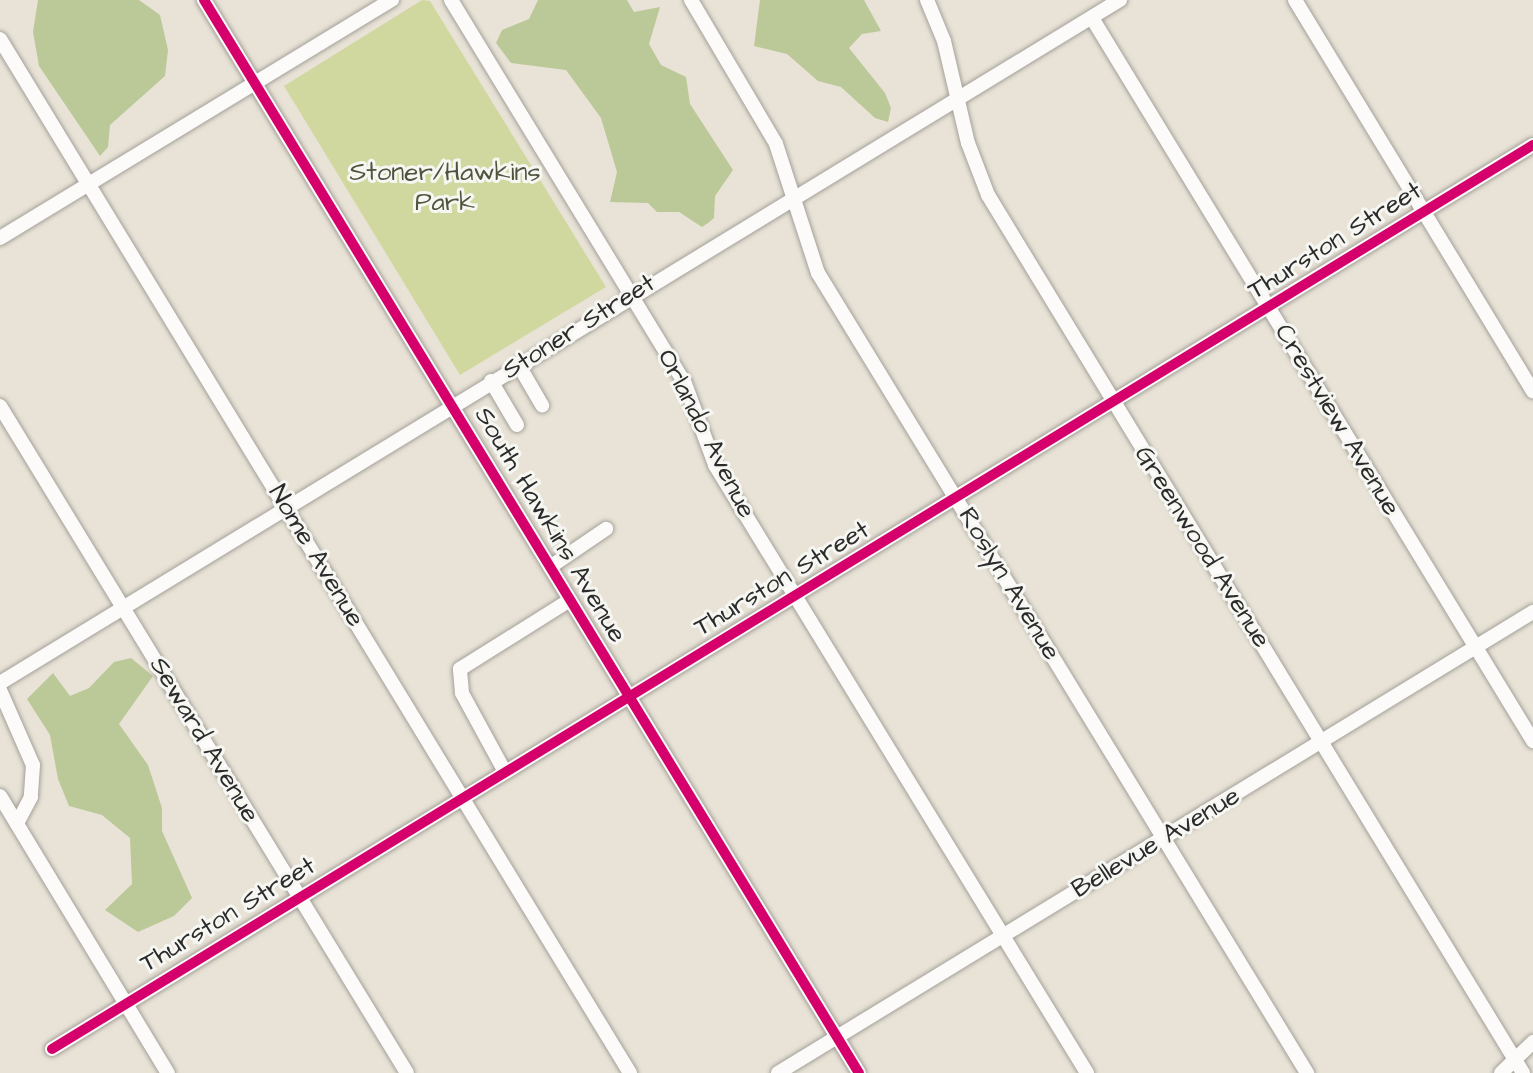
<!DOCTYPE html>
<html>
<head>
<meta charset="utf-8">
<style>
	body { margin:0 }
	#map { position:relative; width:1533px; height:1073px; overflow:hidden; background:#e9e3d7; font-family:"Architects Daughter",sans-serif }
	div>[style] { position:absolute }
	.green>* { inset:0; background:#d0d8a0 }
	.forest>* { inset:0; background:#bbc898 }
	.roads { filter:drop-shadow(0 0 2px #a4a19a) drop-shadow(0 0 2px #a4a19a) }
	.minor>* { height:14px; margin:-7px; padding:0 7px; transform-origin:7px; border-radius:7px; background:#fcfbf9 }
	.cycleway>* { height:10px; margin:-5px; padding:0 5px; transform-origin:5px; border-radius:5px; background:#d6006c }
	span { translate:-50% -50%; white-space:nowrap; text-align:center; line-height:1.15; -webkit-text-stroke:6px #f6f6f2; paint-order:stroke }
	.park-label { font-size:26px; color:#4f543d }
	.street-label { font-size:26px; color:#2b2b2b }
</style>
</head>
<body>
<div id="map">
	<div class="green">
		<div style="clip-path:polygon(422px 0,430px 1px,606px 287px,460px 375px,284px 86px)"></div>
	</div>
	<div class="forest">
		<div style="clip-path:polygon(38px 0,139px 0,160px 15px,168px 50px,165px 76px,110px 125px,108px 147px,100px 156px,39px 66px,33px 32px)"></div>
		<div style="clip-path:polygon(538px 0,627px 0,634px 12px,660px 7px,649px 44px,661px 65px,686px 77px,690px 104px,733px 170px,715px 196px,714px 218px,708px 223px,702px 227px,679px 212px,657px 212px,648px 203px,610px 202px,617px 172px,601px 118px,566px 70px,511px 63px,496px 43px,502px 30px,529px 19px)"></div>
		<div style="clip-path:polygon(760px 0,864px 0,881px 31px,862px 34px,849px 48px,885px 93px,891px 108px,888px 122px,875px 118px,841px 87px,818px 81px,787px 54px,754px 46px)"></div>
		<div style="clip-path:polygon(131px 658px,153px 676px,119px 724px,148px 765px,162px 808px,162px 831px,192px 898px,174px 916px,138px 932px,105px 910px,132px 884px,130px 838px,102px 815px,69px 806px,58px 779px,50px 735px,27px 699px,53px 673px,70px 696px,89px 688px,114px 662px)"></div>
	</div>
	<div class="roads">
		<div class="minor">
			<div style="left:204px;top:0;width:1257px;rotate:58.6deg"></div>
			<div style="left:451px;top:0;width:447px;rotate:58.6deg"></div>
			<div style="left:684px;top:381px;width:90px;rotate:69.7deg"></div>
			<div style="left:715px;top:465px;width:713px;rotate:58.54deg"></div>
			<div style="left:691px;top:0;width:167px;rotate:59.4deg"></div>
			<div style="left:776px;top:144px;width:136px;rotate:72deg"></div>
			<div style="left:818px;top:273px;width:938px;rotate:58.56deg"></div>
			<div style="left:927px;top:0;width:44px;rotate:67.5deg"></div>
			<div style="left:944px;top:41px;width:105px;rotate:76.8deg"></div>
			<div style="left:968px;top:143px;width:56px;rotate:69deg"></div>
			<div style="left:988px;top:195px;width:1028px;rotate:58.64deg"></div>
			<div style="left:1295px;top:0;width:458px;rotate:58.7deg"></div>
			<div style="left:1092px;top:18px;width:847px;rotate:58.62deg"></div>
			<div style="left:0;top:39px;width:1211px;rotate:58.65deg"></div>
			<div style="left:0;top:238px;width:459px;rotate:-31.3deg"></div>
			<div style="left:518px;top:364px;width:48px;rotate:59.7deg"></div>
			<div style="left:491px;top:381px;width:51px;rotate:59.4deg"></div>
			<div style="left:0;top:406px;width:781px;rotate:58.61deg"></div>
			<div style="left:550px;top:567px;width:68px;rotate:-34.2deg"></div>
			<div style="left:0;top:683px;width:1312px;rotate:-31.38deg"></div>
			<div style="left:0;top:690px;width:82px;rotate:66.3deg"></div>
			<div style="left:33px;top:765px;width:32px;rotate:94deg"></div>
			<div style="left:31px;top:797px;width:30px;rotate:118deg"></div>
			<div style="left:505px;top:772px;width:90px;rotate:-118.6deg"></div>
			<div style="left:462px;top:693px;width:24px;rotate:-95deg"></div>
			<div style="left:460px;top:669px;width:130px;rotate:-32.1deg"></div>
			<div style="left:0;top:796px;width:324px;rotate:58.8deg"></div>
			<div style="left:52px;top:1049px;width:1735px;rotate:-31.4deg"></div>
			<div style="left:778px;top:1073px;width:885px;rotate:-31.41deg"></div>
			<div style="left:1501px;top:1073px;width:45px;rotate:-44.1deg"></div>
		</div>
	</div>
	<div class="cycleway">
		<div style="left:204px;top:0;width:1257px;rotate:58.6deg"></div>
		<div style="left:52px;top:1049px;width:1735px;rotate:-31.4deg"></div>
	</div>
	<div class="park-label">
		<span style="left:445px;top:188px">Stoner/Hawkins<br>Park</span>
	</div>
	<div class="street-label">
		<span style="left:1335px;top:241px;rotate:-32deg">Thurston Street</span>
		<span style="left:579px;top:327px;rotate:-32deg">Stoner Street</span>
		<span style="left:1337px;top:420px;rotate:59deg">Crestview Avenue</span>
		<span style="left:706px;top:434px;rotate:63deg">Orlando Avenue</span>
		<span style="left:550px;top:525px;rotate:59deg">South Hawkins Avenue</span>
		<span style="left:1202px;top:547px;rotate:58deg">Greenwood Avenue</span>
		<span style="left:316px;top:556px;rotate:59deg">Nome Avenue</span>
		<span style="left:782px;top:579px;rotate:-31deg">Thurston Street</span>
		<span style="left:1009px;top:584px;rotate:59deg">Roslyn Avenue</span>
		<span style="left:204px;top:740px;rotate:59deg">Seward Avenue</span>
		<span style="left:1156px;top:843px;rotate:-31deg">Bellevue Avenue</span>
		<span style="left:228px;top:915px;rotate:-31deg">Thurston Street</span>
	</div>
</div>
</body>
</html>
